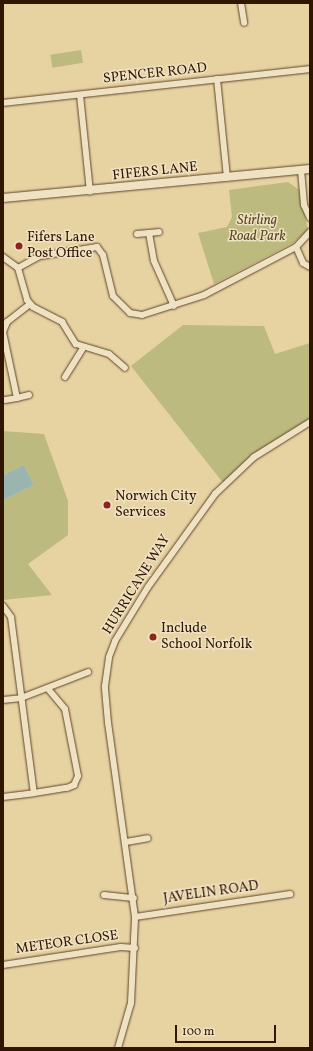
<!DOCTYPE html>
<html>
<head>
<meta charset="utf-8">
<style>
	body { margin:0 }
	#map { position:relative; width:313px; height:1051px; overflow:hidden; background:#e7d2a2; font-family:Vollkorn,serif }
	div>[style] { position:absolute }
	.green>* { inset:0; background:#bdba7f; transform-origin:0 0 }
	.water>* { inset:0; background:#9ab5af }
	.roads { filter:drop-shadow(0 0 1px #5e4528) drop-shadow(0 0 1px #5e4528) }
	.minor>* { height:6px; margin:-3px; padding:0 3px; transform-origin:3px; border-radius:3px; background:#efe2c3 }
	.tertiary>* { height:8px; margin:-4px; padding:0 4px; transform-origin:4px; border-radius:4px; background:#efe2c3 }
	.dots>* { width:11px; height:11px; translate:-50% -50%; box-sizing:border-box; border:2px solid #efe2c3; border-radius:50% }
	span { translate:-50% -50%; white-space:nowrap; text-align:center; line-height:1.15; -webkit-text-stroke:3px #efe2c3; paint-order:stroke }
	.street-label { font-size:14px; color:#301600 }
	.park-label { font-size:14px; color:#5a4726; font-style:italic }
	.poi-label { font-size:14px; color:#301600 }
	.left { translate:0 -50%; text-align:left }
	.frame { position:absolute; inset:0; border:4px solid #301600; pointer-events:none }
	.scale { position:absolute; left:175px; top:1025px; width:101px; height:18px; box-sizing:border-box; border:2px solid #301600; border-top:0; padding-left:5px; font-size:12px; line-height:14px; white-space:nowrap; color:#301600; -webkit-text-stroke:3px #efe2c3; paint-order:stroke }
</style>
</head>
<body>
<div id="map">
	<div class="green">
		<div style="left:81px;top:50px;width:13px;height:31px;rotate:81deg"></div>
		<div style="clip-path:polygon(288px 182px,299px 190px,308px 230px,293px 243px,214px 284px,198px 233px,227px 227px,232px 217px,229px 190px)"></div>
		<div style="clip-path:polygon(183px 325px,264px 326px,275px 354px,310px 343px,310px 422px,279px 439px,224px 484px,131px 366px)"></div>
		<div style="clip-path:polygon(3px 431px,44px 434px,68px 501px,68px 535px,28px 564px,52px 595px,3px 600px,3px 500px,34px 485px,24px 465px,3px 475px)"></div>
	</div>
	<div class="water">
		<div style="clip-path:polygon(24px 465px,34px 485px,3px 500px,3px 475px)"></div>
	</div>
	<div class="roads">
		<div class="minor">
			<div style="left:241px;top:3px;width:20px;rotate:81deg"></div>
			<div style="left:217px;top:79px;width:99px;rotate:84.2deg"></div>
			<div style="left:80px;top:95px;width:97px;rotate:84.1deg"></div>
			<div style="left:3px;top:103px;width:309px;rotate:-6.3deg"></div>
			<div style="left:301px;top:170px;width:35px;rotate:85deg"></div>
			<div style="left:304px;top:205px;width:14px;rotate:65deg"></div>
			<div style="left:149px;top:233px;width:10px;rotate:-6deg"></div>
			<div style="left:137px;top:234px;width:12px;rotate:-5deg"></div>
			<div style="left:149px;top:233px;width:28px;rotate:80deg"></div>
			<div style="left:154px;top:261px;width:49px;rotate:66deg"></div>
			<div style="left:296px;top:247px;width:17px;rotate:66deg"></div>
			<div style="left:303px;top:263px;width:8px;rotate:30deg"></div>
			<div style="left:3px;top:257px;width:19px;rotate:36deg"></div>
			<div style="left:18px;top:268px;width:33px;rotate:74deg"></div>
			<div style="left:27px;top:300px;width:9px;rotate:49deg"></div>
			<div style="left:33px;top:307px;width:33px;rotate:27deg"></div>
			<div style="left:62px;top:322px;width:26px;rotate:58deg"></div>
			<div style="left:76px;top:344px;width:34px;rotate:17deg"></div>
			<div style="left:109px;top:354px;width:21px;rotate:41deg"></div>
			<div style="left:18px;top:268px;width:25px;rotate:-29deg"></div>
			<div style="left:40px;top:256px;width:58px;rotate:-9deg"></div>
			<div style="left:97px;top:247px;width:10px;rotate:53deg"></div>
			<div style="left:103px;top:255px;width:42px;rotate:76.3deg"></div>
			<div style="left:113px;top:296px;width:24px;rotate:45deg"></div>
			<div style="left:130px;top:313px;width:12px;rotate:9deg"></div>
			<div style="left:142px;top:315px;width:65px;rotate:-17.9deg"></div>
			<div style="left:204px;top:295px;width:104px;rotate:-27.6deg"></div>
			<div style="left:296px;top:247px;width:21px;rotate:-47deg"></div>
			<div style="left:65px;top:377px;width:34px;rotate:-58deg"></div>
			<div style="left:29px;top:395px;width:12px;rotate:166deg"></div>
			<div style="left:17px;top:398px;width:67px;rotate:-102deg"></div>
			<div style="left:3px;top:332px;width:11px;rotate:-68deg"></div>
			<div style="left:7px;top:322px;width:29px;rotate:-38deg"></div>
			<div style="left:5px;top:400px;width:12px;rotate:-9deg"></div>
			<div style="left:3px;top:606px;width:14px;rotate:54deg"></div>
			<div style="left:11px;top:617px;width:177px;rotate:82.6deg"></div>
			<div style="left:34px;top:793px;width:33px;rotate:-9deg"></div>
			<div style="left:67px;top:788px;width:8px;rotate:-23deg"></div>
			<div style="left:74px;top:785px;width:10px;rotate:-66deg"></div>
			<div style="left:78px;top:776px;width:68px;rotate:-101deg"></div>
			<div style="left:65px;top:709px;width:26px;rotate:-130deg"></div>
			<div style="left:3px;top:700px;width:18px;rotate:-6deg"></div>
			<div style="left:21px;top:698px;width:72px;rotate:-21.2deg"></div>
			<div style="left:3px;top:797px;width:31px;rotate:-7deg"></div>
			<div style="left:126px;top:842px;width:22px;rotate:-10deg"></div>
			<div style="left:104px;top:895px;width:30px;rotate:6deg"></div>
			<div style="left:135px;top:917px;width:157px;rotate:-8.4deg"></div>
			<div style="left:3px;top:965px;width:119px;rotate:-8.7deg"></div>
			<div style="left:121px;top:947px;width:14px;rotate:4deg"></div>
			<div style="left:118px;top:1048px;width:47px;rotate:-73.9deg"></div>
			<div style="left:131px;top:1003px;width:86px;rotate:-87.3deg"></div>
			<div style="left:135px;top:917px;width:196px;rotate:-97.9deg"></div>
			<div style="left:108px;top:723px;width:37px;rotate:-95deg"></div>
			<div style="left:105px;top:686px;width:29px;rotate:-82deg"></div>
			<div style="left:109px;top:657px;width:17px;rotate:-69deg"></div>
			<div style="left:115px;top:641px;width:63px;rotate:-58.6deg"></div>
			<div style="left:148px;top:587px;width:115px;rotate:-54.2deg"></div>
			<div style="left:215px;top:494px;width:54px;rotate:-43.5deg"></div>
			<div style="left:254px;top:457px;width:66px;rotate:-32deg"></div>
		</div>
		<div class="tertiary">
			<div style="left:3px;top:198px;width:308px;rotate:-5.4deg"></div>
		</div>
	</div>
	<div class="dots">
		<div style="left:19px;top:246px;background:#8f2418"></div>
		<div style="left:107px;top:505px;background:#8f2418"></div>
		<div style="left:153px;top:637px;background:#8f2418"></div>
	</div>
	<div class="street-label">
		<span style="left:155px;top:74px;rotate:-6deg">SPENCER ROAD</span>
		<span style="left:155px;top:172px;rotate:-6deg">FIFERS LANE</span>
		<span style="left:137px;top:585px;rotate:-58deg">HURRICANE WAY</span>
		<span style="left:211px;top:893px;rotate:-8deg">JAVELIN ROAD</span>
		<span style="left:67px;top:943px;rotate:-8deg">METEOR CLOSE</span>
	</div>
	<div class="park-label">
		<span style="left:257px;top:229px">Stirling<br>Road Park</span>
	</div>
	<div class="poi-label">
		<span class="left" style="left:27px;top:246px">Fifers Lane<br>Post Office</span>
		<span class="left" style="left:115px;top:505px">Norwich City<br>Services</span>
		<span class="left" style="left:161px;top:637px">Include<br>School Norfolk</span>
	</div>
	<div class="frame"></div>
	<div class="scale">100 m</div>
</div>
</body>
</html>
